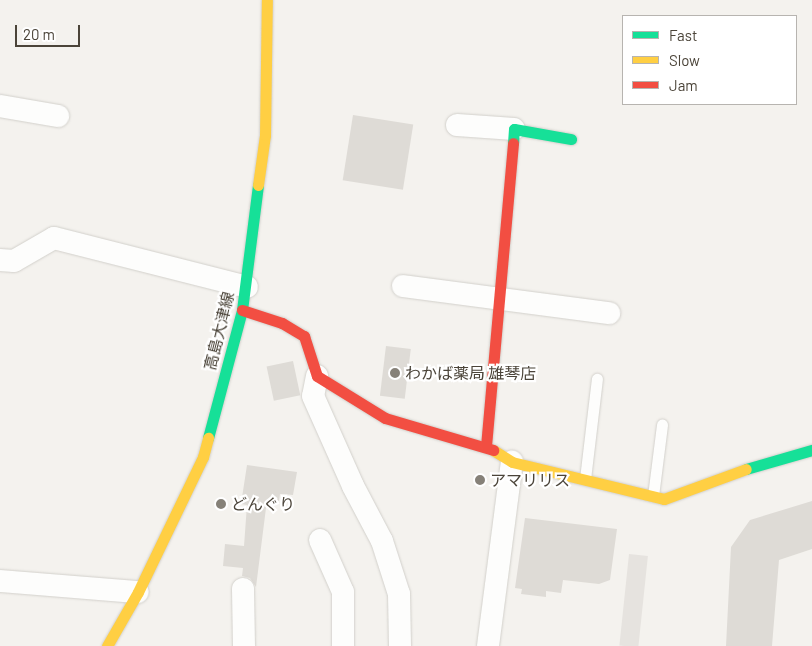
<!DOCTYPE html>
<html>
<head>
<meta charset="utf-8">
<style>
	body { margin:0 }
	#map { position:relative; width:812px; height:646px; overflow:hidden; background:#f4f2ee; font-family:Barlow,"Noto Sans JP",sans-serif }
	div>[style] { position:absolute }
	.parking>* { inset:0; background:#e6e3df; transform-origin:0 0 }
	.building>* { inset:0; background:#dedbd6; transform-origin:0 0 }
	.roads { filter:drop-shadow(0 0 1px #d2d0cb) drop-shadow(0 0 1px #d2d0cb) }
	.lane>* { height:11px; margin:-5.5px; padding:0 5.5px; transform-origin:5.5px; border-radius:5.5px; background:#fdfdfc }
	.street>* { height:22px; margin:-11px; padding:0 11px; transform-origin:11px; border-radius:11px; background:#fdfdfc }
	.fast>* { height:11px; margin:-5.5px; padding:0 5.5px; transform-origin:5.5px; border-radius:5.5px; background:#16e098 }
	.slow>* { height:11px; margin:-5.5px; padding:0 5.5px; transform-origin:5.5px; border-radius:5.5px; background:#ffcf43 }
	.jam>* { height:11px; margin:-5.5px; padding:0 5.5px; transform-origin:5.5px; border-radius:5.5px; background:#f24e42 }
	.dots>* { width:14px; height:14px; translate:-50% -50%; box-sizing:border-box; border:2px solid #fff; border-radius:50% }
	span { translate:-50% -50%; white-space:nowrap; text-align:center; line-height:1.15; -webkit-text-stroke:4.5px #fff; paint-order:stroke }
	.street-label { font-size:16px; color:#4b4439 }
	.poi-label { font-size:16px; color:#4b4439 }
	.left { translate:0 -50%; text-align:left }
	.legend { position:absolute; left:622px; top:15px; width:175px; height:90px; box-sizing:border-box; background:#fff; border:1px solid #b7b4b0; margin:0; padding:6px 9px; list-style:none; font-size:15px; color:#4b4439 }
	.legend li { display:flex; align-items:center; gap:10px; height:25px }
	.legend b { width:25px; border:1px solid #b7b4b0 }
	.scale { position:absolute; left:15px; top:25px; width:65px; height:22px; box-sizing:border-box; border:2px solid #4b4439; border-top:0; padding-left:6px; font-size:15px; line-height:18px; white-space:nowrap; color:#4b4439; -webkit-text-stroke:4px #fff; paint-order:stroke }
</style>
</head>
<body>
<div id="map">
	<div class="parking">
		<div style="left:629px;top:554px;width:19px;height:92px;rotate:6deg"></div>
	</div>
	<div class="building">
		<div style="left:353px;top:115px;width:61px;height:66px;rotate:9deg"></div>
		<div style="left:386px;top:346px;width:25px;height:50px;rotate:7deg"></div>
		<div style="left:293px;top:361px;width:35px;height:27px;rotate:78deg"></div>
		<div style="clip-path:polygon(247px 465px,297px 472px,293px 495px,280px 494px,279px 501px,271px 500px,266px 508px,256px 587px,250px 578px,242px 576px,243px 568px,223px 566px,225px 544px,244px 546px,247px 505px,241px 504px)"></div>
		<div style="clip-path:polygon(812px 501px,812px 549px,779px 560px,772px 646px,726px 646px,731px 547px,750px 520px)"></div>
		<div style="clip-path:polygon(525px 518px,617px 529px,610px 580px,599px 584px,563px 580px,561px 593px,546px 591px,546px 597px,521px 594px,522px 589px,515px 588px)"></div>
	</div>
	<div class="roads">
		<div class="lane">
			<div style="left:585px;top:479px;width:101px;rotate:-83.2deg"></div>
			<div style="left:653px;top:496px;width:72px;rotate:-82.8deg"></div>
		</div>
		<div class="street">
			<div style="left:0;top:106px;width:59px;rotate:9.8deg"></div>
			<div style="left:457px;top:125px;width:57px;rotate:4deg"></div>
			<div style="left:0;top:260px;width:14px;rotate:4deg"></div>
			<div style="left:14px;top:261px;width:46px;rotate:-29.9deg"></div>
			<div style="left:54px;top:238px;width:199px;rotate:14.2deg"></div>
			<div style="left:403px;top:286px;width:208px;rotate:7.5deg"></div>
			<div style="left:317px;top:376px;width:20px;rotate:101deg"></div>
			<div style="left:313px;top:396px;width:98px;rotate:66deg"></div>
			<div style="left:353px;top:486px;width:62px;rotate:62.2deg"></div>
			<div style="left:382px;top:541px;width:56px;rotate:72.2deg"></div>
			<div style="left:399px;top:594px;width:52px;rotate:88.9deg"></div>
			<div style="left:320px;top:540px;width:57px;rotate:66.1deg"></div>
			<div style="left:343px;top:592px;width:54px;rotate:90deg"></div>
			<div style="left:0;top:581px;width:138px;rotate:4.6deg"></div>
			<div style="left:243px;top:589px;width:57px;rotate:89deg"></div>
			<div style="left:488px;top:646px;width:186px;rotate:-82.6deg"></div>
		</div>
		<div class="fast">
			<div style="left:513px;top:143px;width:14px;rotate:-86deg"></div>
			<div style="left:514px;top:129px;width:58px;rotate:10deg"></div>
			<div style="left:208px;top:438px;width:132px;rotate:-75.1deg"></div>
			<div style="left:242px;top:310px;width:126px;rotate:-82.7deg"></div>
			<div style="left:746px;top:469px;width:69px;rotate:-16.1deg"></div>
		</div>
		<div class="slow">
			<div style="left:258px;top:185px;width:50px;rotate:-82deg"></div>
			<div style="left:265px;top:135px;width:135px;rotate:-89.2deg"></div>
			<div style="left:493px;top:450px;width:22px;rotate:32deg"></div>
			<div style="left:512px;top:462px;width:156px;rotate:13.7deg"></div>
			<div style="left:664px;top:499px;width:87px;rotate:-20.1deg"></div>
			<div style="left:107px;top:646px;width:62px;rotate:-60.1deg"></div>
			<div style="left:138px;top:592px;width:150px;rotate:-64.3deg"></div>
			<div style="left:203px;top:457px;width:20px;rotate:-75deg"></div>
		</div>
		<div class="jam">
			<div style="left:242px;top:310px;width:42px;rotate:18deg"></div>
			<div style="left:282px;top:323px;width:26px;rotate:31deg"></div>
			<div style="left:304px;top:336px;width:42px;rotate:72deg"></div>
			<div style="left:317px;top:376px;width:80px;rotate:31.7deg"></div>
			<div style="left:385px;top:418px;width:113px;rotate:16.5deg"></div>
			<div style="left:486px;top:446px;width:304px;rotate:-84.9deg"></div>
		</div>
	</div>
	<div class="dots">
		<div style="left:395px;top:373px;background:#868178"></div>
		<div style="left:480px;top:480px;background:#868178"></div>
		<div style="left:221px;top:504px;background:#868178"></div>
	</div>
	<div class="street-label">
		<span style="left:219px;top:331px;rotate:-76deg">高島大津線</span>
	</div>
	<div class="poi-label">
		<span class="left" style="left:405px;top:373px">わかば薬局 雄琴店</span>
		<span class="left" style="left:490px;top:480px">アマリリス</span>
		<span class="left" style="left:231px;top:504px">どんぐり</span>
	</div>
	<ul class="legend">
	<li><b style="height:6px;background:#16e098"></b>Fast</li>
	<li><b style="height:6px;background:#ffcf43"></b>Slow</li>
	<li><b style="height:6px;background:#f24e42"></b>Jam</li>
	</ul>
	<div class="scale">20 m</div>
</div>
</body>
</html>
